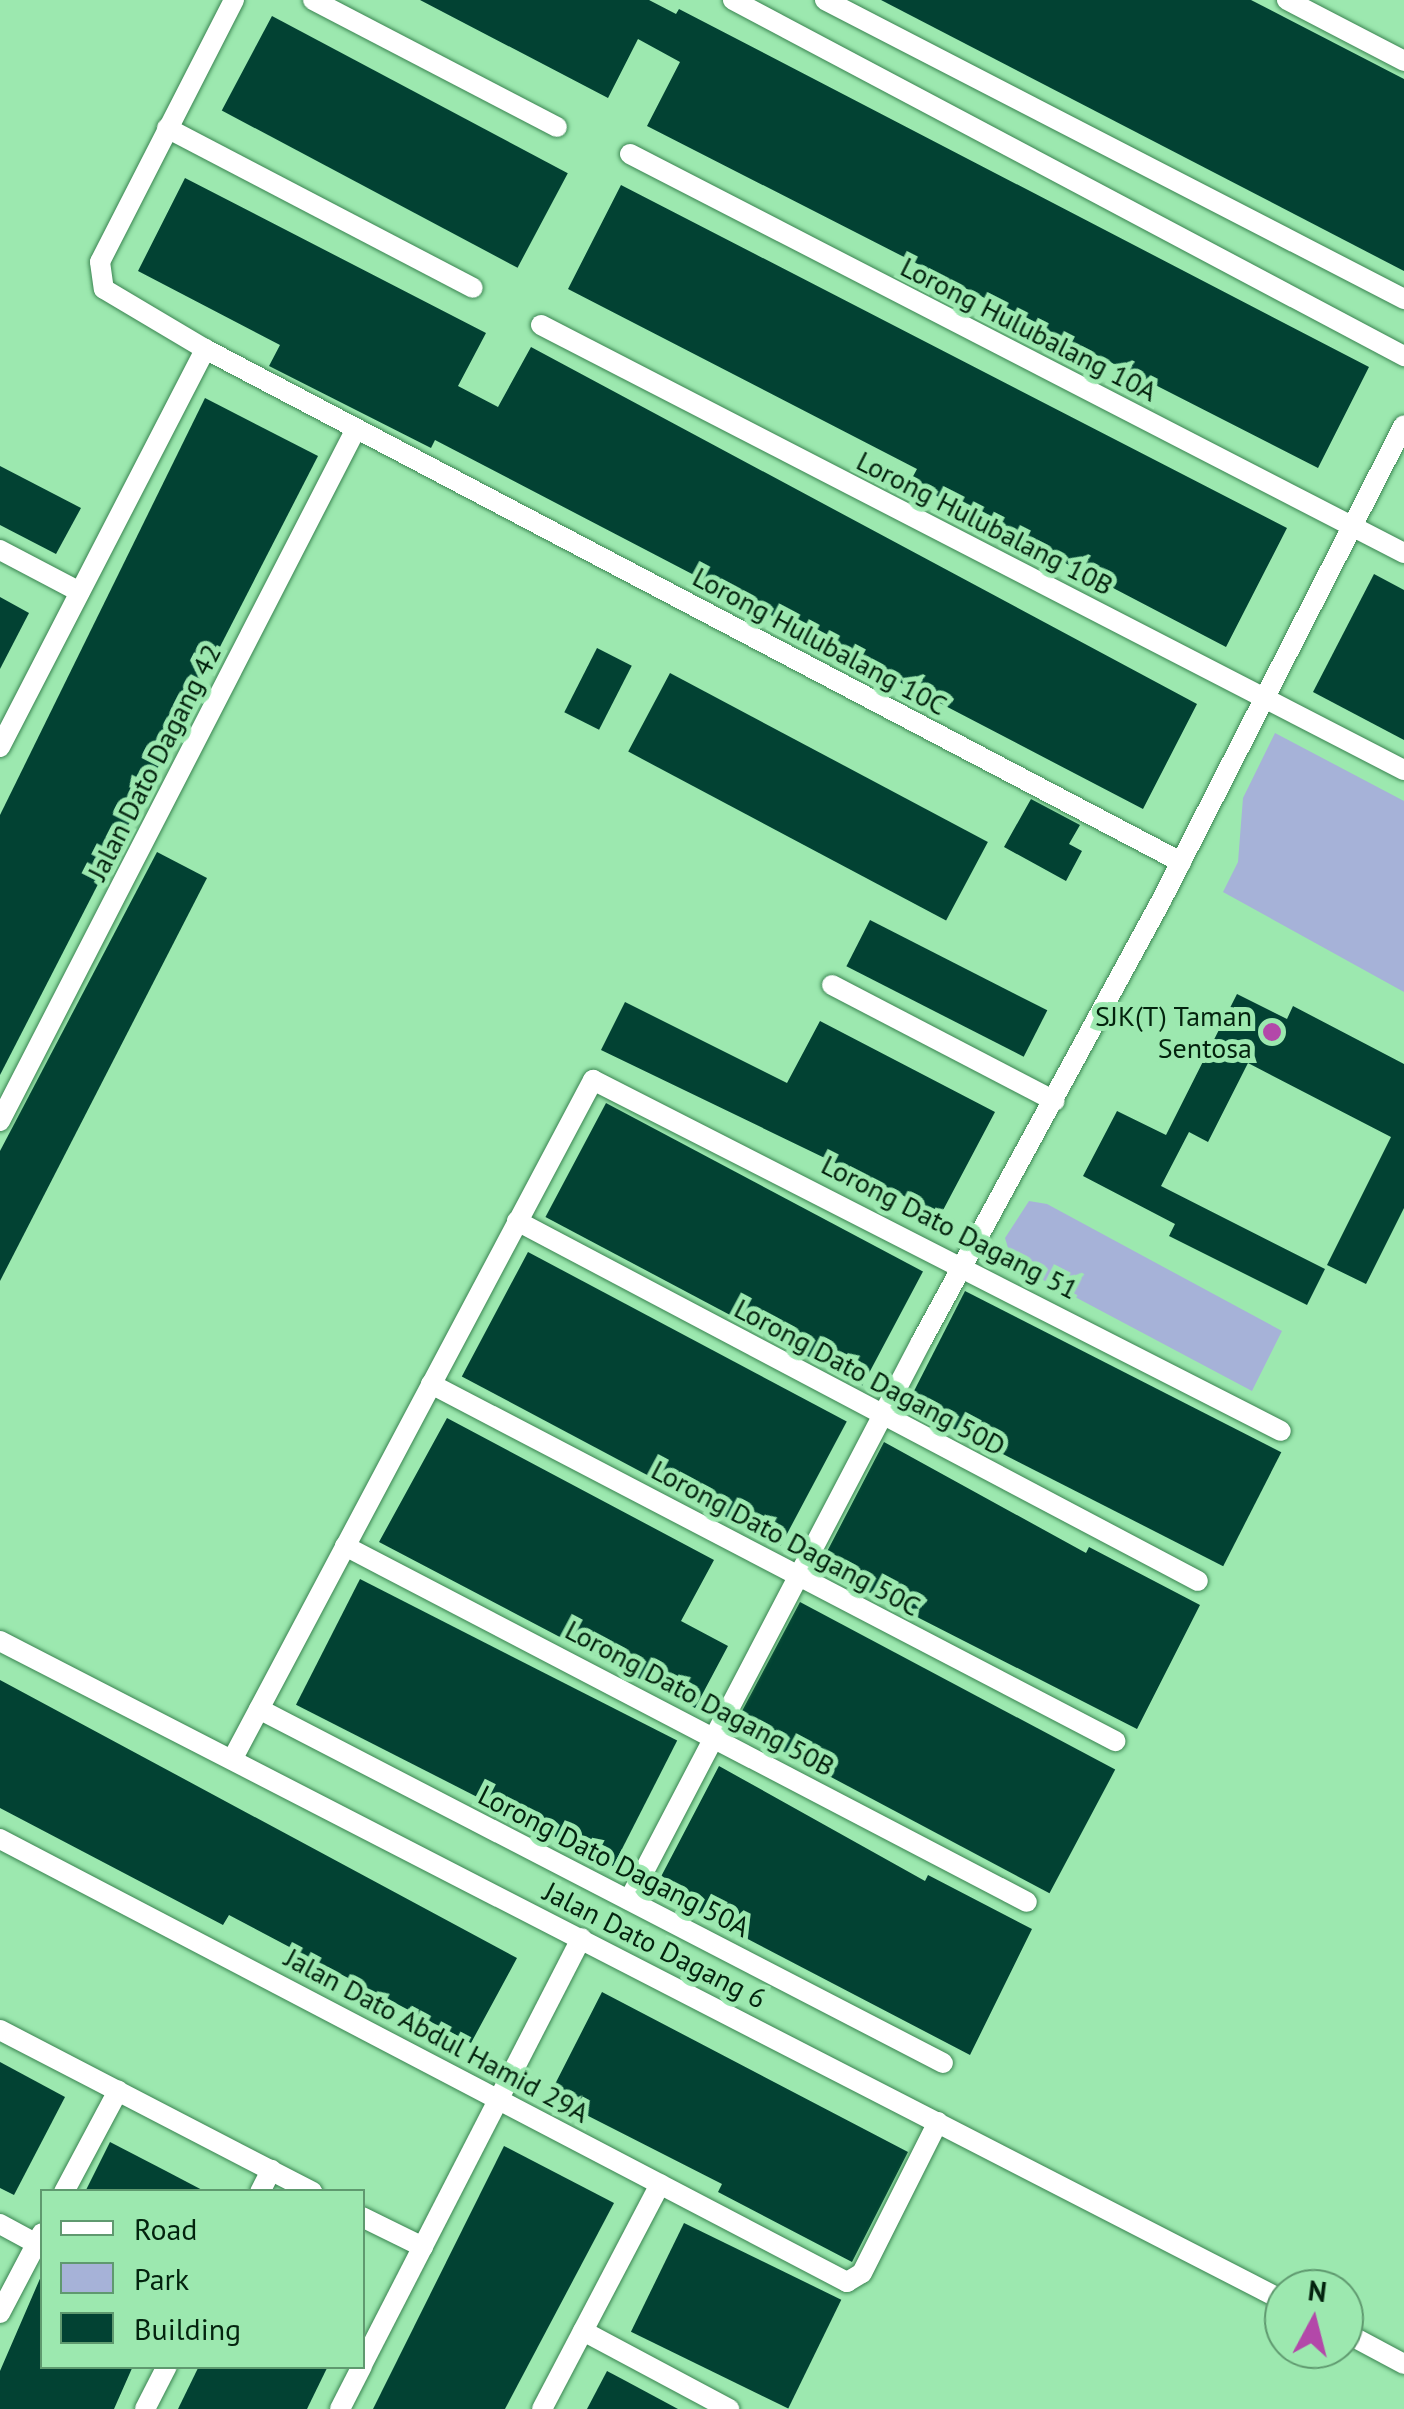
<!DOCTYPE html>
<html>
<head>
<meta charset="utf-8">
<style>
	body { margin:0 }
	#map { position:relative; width:1404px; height:2409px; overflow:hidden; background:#9ce8af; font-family:"PT Sans",sans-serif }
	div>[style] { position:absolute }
	.green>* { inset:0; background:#a6b2d8 }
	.building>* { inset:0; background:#024233; transform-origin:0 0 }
	.roads { filter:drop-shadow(0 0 2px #3a8451) drop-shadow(0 0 2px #3a8451) }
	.street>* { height:20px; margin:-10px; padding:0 10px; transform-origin:10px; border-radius:10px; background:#fff }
	.dots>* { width:28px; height:28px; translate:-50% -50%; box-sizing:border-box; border:5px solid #9ce8af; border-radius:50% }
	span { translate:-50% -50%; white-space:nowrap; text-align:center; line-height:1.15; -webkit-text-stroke:10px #9ce8af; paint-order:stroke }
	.street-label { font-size:28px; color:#03230e }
	.poi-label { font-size:28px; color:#03230e }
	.right { translate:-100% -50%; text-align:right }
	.legend { position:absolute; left:40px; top:2189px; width:325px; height:180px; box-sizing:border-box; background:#9ce8af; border:2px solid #5f996f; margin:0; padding:12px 18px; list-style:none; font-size:30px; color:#03230e }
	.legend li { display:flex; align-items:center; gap:20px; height:50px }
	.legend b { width:50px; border:2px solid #5f996f }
	.north { position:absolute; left:1264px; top:2269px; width:100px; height:100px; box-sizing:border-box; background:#9ce8af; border:2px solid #5f996f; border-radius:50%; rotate:7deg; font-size:28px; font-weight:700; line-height:40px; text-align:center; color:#03230e }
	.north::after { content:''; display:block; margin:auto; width:35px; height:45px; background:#b348a9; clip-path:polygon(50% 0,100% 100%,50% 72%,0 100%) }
</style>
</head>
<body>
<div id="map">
	<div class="green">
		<div style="clip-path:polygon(1275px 733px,1404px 801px,1404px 992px,1223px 892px,1238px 862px,1243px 798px)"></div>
		<div style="clip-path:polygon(1029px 1201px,1047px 1204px,1282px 1331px,1252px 1391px,1013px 1264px,1005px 1238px)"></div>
	</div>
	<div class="building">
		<div style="clip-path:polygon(420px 0,649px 0,676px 14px,679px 9px,1369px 367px,1318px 468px,647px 126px,680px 62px,638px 39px,608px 98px)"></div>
		<div style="clip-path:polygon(881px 0,1251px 0,1404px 79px,1404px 271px)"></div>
		<div style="left:272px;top:16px;width:335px;height:107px;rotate:28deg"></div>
		<div style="clip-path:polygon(185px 178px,486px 333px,458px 386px,498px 407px,531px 347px,1197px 704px,1143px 809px,435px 440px,431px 448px,269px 366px,280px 345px,138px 271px)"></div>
		<div style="clip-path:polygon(621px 185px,1287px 528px,1226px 647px,910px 482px,917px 469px,568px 289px)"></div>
		<div style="clip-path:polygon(205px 398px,318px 456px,0 1075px,0 815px)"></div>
		<div style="clip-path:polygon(0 466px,81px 508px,56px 554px,0 525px)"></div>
		<div style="clip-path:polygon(1374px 574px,1404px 590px,1404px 740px,1313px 692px)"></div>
		<div style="clip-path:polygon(0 597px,29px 613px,0 669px)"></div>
		<div style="left:597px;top:648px;width:39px;height:72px;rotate:27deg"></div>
		<div style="left:670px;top:673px;width:360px;height:89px;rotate:28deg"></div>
		<div style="clip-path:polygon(1031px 799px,1080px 825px,1069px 844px,1082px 851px,1066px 881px,1004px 847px)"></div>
		<div style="clip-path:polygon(157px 852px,207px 878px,0 1281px,0 1151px)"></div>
		<div style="left:870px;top:920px;width:199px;height:52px;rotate:27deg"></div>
		<div style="clip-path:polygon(1237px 994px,1287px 1019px,1293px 1006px,1404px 1064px,1404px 1208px,1366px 1284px,1327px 1265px,1391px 1137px,1248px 1063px,1208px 1142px,1189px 1132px,1161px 1186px,1325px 1269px,1307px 1305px,1169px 1236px,1175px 1224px,1083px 1176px,1117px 1111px,1166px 1135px)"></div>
		<div style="clip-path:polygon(625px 1002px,787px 1083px,820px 1021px,995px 1112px,941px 1214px,601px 1050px)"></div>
		<div style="left:606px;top:1103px;width:359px;height:129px;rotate:28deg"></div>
		<div style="left:528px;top:1252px;width:361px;height:141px;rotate:28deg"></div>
		<div style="left:965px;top:1291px;width:355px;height:128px;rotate:27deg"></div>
		<div style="clip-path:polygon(447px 1418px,714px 1560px,681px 1621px,728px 1646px,695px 1708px,379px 1542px)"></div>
		<div style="clip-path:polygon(884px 1442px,1086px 1553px,1089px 1547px,1200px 1605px,1137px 1729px,819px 1567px)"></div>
		<div style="left:360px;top:1579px;width:356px;height:141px;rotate:27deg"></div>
		<div style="left:800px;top:1602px;width:357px;height:140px;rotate:28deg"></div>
		<div style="clip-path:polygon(0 1680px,517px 1958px,471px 2043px,229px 1915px,223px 1925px,0 1808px)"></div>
		<div style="clip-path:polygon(719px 1766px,925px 1881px,928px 1875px,1032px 1929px,970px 2055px,654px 1890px)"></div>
		<div style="clip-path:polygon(602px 1992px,908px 2152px,852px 2262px,718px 2192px,722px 2184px,549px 2096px)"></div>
		<div style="clip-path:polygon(0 2062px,65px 2097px,14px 2195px,0 2188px)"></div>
		<div style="clip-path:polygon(110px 2142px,166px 2171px,206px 2192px,85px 2192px)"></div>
		<div style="clip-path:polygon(504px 2146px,614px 2203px,505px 2409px,373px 2409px)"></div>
		<div style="left:684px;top:2223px;width:175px;height:121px;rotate:26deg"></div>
		<div style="clip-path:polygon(42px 2274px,42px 2366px,133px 2366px,114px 2409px,0 2409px,0 2371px)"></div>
		<div style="clip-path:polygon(199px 2366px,328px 2366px,307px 2409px,178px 2409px)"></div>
		<div style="clip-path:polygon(607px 2371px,624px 2380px,678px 2409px,587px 2409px)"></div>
	</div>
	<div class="roads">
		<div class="street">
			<div style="left:234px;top:0;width:294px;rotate:117.1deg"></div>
			<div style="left:100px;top:262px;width:27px;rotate:82deg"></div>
			<div style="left:104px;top:289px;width:117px;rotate:30.7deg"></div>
			<div style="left:205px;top:349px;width:1103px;rotate:27.73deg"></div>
			<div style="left:313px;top:0;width:275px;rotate:27.5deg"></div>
			<div style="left:733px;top:0;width:760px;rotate:27.95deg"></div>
			<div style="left:825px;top:0;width:652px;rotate:27.31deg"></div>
			<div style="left:1287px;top:0;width:132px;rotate:27.5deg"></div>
			<div style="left:167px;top:128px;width:345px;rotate:27.6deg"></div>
			<div style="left:630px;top:154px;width:871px;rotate:27.27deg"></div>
			<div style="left:541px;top:325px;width:971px;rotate:27.28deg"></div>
			<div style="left:0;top:550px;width:90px;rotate:27.7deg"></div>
			<div style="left:0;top:747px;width:448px;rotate:-62.7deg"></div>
			<div style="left:832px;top:985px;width:251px;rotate:27.5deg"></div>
			<div style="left:0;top:1121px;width:778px;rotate:-62.78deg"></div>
			<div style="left:517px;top:1221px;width:770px;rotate:27.86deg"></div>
			<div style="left:431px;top:1384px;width:772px;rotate:27.56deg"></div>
			<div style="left:345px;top:1546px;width:769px;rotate:27.56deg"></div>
			<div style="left:0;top:1641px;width:1444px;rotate:27.2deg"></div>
			<div style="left:259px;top:1709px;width:770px;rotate:27.36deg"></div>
			<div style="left:233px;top:1758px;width:768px;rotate:-62.03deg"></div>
			<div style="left:593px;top:1080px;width:772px;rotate:27.03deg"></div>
			<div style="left:0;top:1839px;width:956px;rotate:27.61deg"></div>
			<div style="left:847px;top:2282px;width:17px;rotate:-31deg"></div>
			<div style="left:862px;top:2273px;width:169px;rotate:-63.3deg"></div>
			<div style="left:629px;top:1900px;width:630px;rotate:-62.38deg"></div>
			<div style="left:921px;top:1342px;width:502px;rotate:-61.44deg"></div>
			<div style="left:1161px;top:901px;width:534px;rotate:-62.96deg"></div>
			<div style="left:0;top:2030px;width:352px;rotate:27.4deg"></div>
			<div style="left:64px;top:2192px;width:115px;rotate:-61.9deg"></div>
			<div style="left:260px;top:2192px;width:25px;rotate:-63deg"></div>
			<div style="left:362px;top:2217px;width:68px;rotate:26.2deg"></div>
			<div style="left:0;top:2224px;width:42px;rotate:28.4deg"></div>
			<div style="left:0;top:2313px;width:90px;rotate:-62.3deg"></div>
			<div style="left:583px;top:2331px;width:166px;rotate:28.1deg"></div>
			<div style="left:1344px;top:2332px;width:68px;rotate:28.1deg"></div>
			<div style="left:362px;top:2365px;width:480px;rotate:-62.8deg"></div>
			<div style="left:145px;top:2409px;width:48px;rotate:-62.9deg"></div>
			<div style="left:340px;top:2409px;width:48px;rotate:-62.9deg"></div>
			<div style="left:542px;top:2409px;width:254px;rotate:-62.3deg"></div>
		</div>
	</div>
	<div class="dots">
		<div style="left:1272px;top:1032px;background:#b348a9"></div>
	</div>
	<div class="street-label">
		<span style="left:1029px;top:329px;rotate:27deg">Lorong Hulubalang 10A</span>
		<span style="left:985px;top:523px;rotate:27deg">Lorong Hulubalang 10B</span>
		<span style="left:820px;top:641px;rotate:28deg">Lorong Hulubalang 10C</span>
		<span style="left:154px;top:762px;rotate:-63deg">Jalan Dato Dagang 42</span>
		<span style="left:950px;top:1227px;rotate:27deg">Lorong Dato Dagang 51</span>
		<span style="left:870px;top:1377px;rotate:28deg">Lorong Dato Dagang 50D</span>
		<span style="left:786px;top:1538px;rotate:28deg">Lorong Dato Dagang 50C</span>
		<span style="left:700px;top:1698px;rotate:28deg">Lorong Dato Dagang 50B</span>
		<span style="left:614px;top:1861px;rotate:27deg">Lorong Dato Dagang 50A</span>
		<span style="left:655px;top:1945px;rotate:27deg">Jalan Dato Dagang 6</span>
		<span style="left:437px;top:2035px;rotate:28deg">Jalan Dato Abdul Hamid 29A</span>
	</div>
	<div class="poi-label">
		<span class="right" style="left:1252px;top:1032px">SJK(T) Taman<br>Sentosa</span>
	</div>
	<ul class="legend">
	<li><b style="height:12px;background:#fff"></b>Road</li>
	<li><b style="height:28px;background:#a6b2d8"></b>Park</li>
	<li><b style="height:28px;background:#024233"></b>Building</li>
	</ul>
	<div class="north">N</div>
</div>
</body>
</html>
